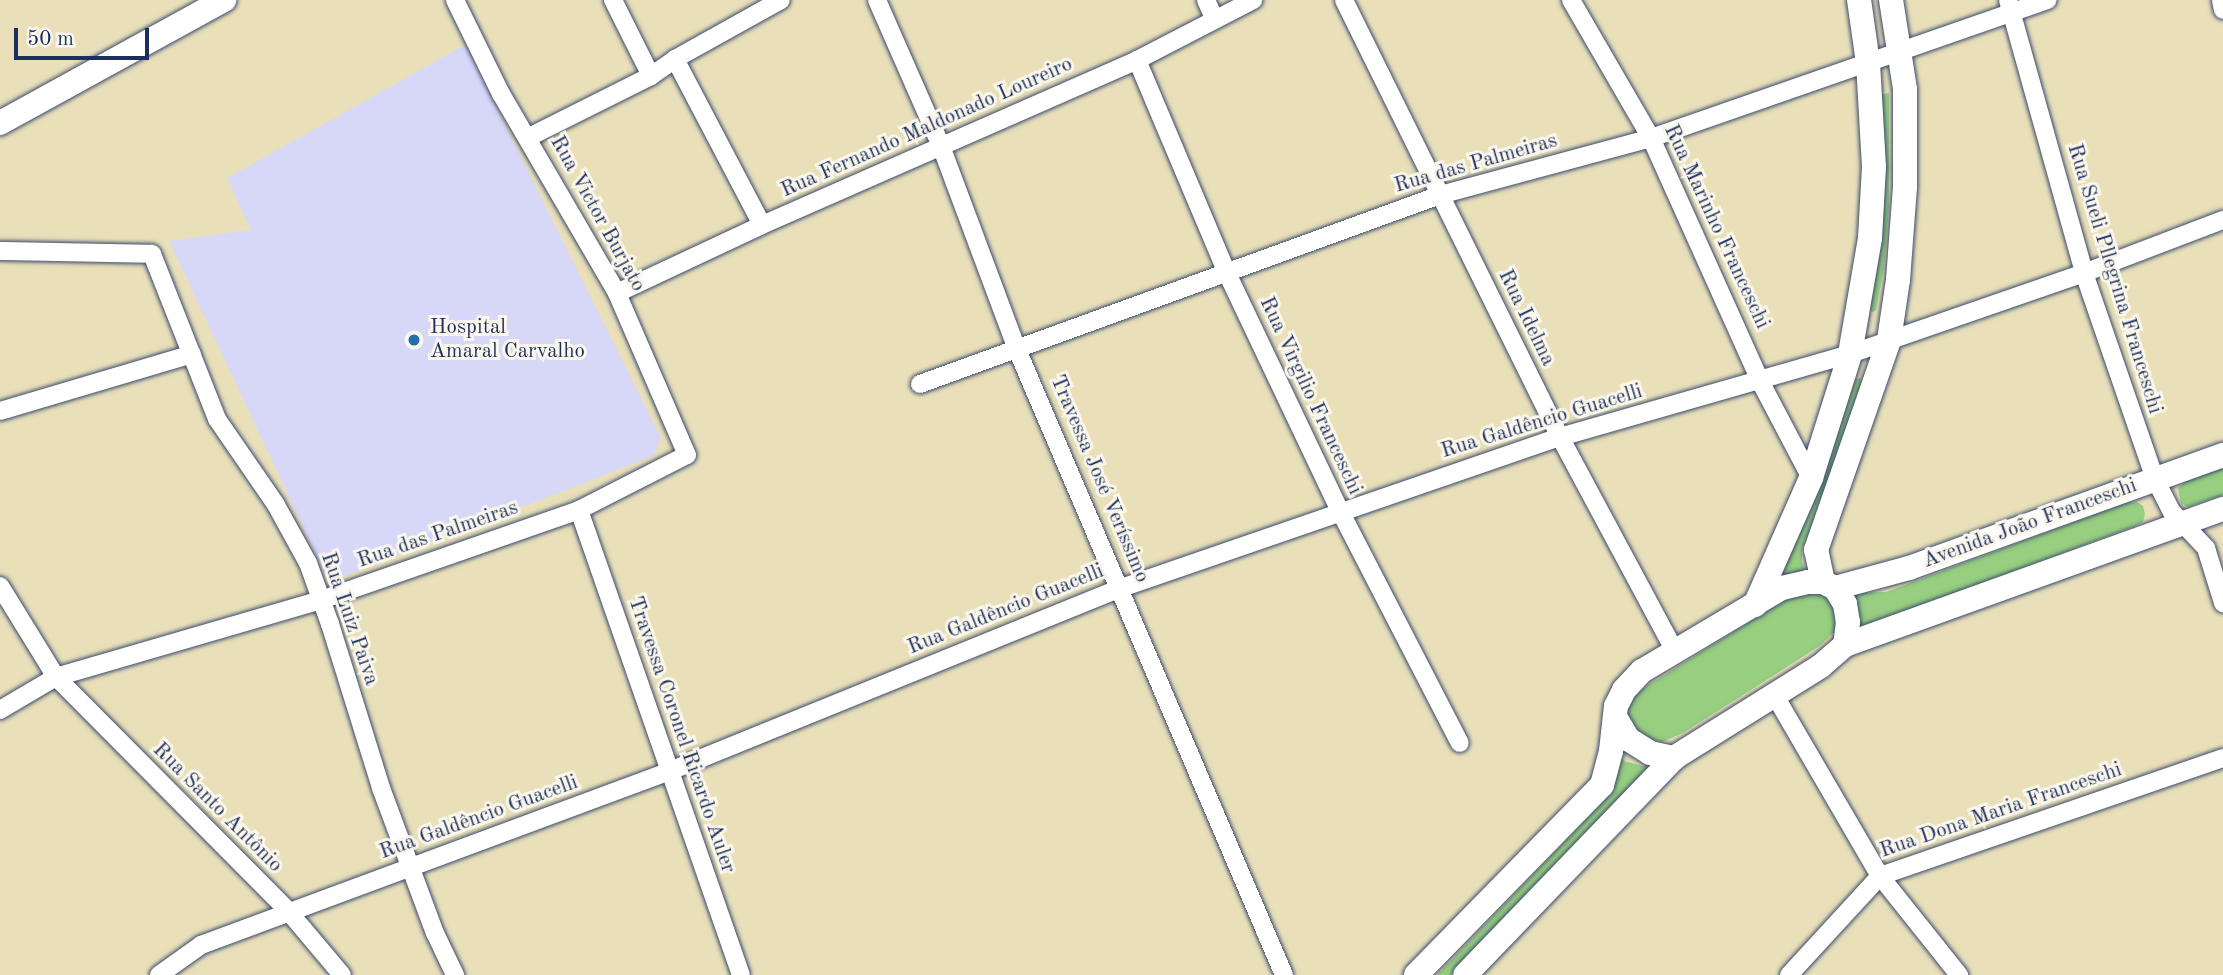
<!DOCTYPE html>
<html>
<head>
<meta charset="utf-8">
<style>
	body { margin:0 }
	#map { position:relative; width:2223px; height:975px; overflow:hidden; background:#e9e0ba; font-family:"Old Standard TT",serif }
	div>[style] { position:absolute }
	.built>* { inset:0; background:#d7d7f8 }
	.green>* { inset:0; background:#97ce80 }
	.roads { filter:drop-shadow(0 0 2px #3a4a6c) drop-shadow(0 0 2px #3a4a6c) }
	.street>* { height:18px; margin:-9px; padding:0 9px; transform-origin:9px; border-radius:9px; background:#fff }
	.secondary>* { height:24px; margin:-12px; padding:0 12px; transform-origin:12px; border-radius:12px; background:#fff }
	.dots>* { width:19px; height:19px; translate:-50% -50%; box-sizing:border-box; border:4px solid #fbf7ec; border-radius:50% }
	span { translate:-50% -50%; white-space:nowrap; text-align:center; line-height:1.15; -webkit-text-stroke:6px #fbf7ec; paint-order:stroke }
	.street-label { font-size:21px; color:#1b2f5e }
	.poi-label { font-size:21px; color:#1b2f5e }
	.left { translate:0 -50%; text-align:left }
	.scale { position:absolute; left:14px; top:28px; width:135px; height:32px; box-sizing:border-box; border:4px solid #1b2f5e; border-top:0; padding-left:9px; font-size:21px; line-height:24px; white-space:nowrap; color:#1b2f5e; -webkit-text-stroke:5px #fbf7ec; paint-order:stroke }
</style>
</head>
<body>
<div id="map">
	<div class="built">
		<div style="clip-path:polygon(465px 45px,661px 438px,653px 456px,329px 582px,169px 241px,251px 230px,227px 178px)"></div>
	</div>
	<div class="green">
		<div style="clip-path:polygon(1889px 93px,1889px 206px,1884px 268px,1876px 310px,1873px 312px,1868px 309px,1879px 95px)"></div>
		<div style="clip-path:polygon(1860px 378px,1862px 382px,1822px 504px,1802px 548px,1802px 561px,1807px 575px,1775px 576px,1854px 379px)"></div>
		<div style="clip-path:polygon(2223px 468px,2223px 495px,2187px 507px,2181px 503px,2178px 488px,2186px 481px)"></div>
		<div style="clip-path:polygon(2137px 502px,2143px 506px,2145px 514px,2143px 522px,2135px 526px,1855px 630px,1852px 593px,1886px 592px,2125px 503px)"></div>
		<div style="clip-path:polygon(1801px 590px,1826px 595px,1833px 605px,1837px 620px,1834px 632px,1821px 645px,1683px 733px,1662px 742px,1644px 738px,1633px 728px,1627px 717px,1627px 704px,1637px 692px)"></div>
		<div style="clip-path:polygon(1618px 754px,1624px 761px,1654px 769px,1451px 975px,1437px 975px,1600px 805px,1611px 788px)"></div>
	</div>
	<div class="roads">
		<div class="street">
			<div style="left:613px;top:0;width:85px;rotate:63.4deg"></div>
			<div style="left:877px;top:0;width:159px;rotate:66.3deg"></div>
			<div style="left:941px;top:146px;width:215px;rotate:69.5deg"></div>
			<div style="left:1016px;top:347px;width:683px;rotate:66.89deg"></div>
			<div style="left:1206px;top:0;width:20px;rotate:66deg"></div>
			<div style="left:1344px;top:0;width:487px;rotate:63.7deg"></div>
			<div style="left:1560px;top:437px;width:245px;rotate:61.8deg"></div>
			<div style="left:1571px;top:0;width:160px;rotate:59.9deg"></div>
			<div style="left:1651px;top:138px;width:266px;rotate:65.8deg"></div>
			<div style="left:1760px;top:381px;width:110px;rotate:62.3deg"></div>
			<div style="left:2008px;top:0;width:283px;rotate:74.4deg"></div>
			<div style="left:2084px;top:273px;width:218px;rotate:71deg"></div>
			<div style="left:2155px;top:479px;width:37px;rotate:63deg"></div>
			<div style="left:2172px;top:512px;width:50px;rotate:46.6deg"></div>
			<div style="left:2206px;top:548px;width:58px;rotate:72.8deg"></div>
			<div style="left:2221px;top:0;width:10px;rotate:79deg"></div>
			<div style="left:675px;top:59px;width:187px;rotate:62.3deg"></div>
			<div style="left:1137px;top:60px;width:229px;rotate:67.1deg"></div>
			<div style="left:1226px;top:271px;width:266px;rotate:64.6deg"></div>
			<div style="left:1340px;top:511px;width:261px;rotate:62.7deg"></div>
			<div style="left:529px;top:137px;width:136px;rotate:-26.6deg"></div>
			<div style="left:651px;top:76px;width:29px;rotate:-35deg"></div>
			<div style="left:675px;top:59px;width:121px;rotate:-29.1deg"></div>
			<div style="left:0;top:251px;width:152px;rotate:1.1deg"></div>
			<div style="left:152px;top:254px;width:177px;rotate:68.5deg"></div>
			<div style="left:217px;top:419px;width:104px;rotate:55.5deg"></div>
			<div style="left:276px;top:505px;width:66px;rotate:61.1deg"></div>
			<div style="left:308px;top:563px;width:65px;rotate:70.2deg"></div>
			<div style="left:330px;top:624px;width:172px;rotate:72.7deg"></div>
			<div style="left:381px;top:788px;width:155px;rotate:69.6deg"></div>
			<div style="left:435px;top:933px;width:47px;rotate:64.5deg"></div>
			<div style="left:617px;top:293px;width:160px;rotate:-25.1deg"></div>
			<div style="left:762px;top:225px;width:410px;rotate:-23.7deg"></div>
			<div style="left:1137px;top:60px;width:131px;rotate:-27.3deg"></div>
			<div style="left:920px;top:384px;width:553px;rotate:-19.97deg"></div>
			<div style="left:1440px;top:195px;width:219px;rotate:-15.1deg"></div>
			<div style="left:1651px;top:138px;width:420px;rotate:-19.2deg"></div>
			<div style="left:0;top:411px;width:200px;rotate:-16.5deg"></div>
			<div style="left:579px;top:510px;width:492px;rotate:70.8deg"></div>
			<div style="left:0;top:586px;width:107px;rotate:58.4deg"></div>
			<div style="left:56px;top:677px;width:331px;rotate:45.2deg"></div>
			<div style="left:289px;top:912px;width:82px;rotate:49.9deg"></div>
			<div style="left:1774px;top:694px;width:211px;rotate:59.8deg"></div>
			<div style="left:1880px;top:876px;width:127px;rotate:51.4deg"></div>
			<div style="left:0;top:710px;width:65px;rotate:-30.5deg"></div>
			<div style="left:56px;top:677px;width:276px;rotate:-16.2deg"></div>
			<div style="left:321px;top:600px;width:273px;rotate:-19.2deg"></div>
			<div style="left:579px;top:510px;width:121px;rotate:-27deg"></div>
			<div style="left:687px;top:455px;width:176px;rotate:-113.4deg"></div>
			<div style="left:617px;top:293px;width:230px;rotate:-120.2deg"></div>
			<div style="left:501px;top:94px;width:105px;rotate:-116.1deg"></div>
			<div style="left:159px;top:975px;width:52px;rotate:-35.5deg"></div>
			<div style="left:201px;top:945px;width:500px;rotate:-20.35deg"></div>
			<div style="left:670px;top:771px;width:487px;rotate:-22.1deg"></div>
			<div style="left:1121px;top:588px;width:464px;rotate:-19deg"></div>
			<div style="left:1560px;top:437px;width:302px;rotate:-16deg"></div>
			<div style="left:1850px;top:354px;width:248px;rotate:-19.1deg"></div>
			<div style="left:2084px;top:273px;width:149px;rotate:-20.9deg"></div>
			<div style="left:1789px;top:975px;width:134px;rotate:-47.4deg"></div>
			<div style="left:1880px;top:876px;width:363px;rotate:-19deg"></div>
		</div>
		<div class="secondary">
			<div style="left:0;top:123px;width:256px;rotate:-28.8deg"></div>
			<div style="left:1823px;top:582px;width:33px;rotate:-102deg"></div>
			<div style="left:1816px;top:550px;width:222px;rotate:-70.8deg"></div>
			<div style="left:1889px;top:340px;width:61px;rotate:-81.5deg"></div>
			<div style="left:1898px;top:280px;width:93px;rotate:-85.7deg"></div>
			<div style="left:1905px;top:187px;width:98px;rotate:-90deg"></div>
			<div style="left:1905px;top:89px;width:90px;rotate:-98.9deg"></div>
			<div style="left:1835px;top:588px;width:77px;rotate:-15.1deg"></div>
			<div style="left:1909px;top:568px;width:334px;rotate:-19.8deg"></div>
			<div style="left:1755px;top:605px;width:139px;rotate:-66.2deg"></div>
			<div style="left:1811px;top:478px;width:130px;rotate:-72.5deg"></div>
			<div style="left:1850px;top:354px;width:118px;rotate:-80.2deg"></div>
			<div style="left:1870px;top:238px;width:71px;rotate:-86.8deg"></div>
			<div style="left:1874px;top:167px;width:104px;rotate:-93.3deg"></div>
			<div style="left:1868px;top:63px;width:64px;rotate:-98.1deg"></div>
			<div style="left:1845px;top:645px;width:402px;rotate:-19.8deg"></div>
			<div style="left:1615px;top:717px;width:26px;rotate:59deg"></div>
			<div style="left:1628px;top:739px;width:26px;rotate:32deg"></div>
			<div style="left:1650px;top:753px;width:25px;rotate:12deg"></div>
			<div style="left:1416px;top:975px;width:266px;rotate:-45.6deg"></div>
			<div style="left:1602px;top:785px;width:35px;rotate:-75deg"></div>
			<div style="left:1611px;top:751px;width:45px;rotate:-83.7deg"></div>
			<div style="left:1616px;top:706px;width:18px;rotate:-63deg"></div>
			<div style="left:1624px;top:690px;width:26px;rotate:-47deg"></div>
			<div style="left:1642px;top:671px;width:163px;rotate:-30.7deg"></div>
			<div style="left:1782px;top:588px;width:27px;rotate:-13deg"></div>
			<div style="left:1808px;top:582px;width:15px"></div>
			<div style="left:1823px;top:582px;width:13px;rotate:27deg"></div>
			<div style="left:1835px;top:588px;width:19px;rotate:58deg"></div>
			<div style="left:1845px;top:604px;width:18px;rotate:81deg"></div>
			<div style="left:1848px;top:622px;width:23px;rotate:97deg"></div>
			<div style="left:1845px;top:645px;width:32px;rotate:139deg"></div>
			<div style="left:1821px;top:666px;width:173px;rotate:148deg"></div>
			<div style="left:1674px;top:758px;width:301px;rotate:133.9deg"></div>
		</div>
	</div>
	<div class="dots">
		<div style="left:414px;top:340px;background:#1f6fb2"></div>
	</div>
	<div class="street-label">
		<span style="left:927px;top:128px;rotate:-24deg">Rua Fernando Maldonado Loureiro</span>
		<span style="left:1476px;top:164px;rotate:-16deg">Rua das Palmeiras</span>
		<span style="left:597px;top:214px;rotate:61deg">Rua Victor Burjato</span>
		<span style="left:1716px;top:227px;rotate:65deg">Rua Marinho Franceschi</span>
		<span style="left:2114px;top:279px;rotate:73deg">Rua Sueli Pllegrina Franceschi</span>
		<span style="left:1526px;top:318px;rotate:64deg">Rua Idelma</span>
		<span style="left:1310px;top:396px;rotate:65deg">Rua Virgilio Franceschi</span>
		<span style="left:1542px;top:422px;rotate:-17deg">Rua Galdêncio Guacelli</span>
		<span style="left:1099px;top:479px;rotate:67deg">Travessa José Veríssimo</span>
		<span style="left:2030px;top:524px;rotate:-20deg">Avenida João Franceschi</span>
		<span style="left:438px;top:535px;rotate:-19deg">Rua das Palmeiras</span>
		<span style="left:1006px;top:610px;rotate:-22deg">Rua Galdêncio Guacelli</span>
		<span style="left:349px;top:619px;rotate:71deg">Rua Luiz Paiva</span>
		<span style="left:681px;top:735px;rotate:71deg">Travessa Coronel Ricardo Auler</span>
		<span style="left:217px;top:808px;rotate:45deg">Rua Santo Antônio</span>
		<span style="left:2001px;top:811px;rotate:-19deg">Rua Dona Maria Franceschi</span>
		<span style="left:479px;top:818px;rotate:-20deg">Rua Galdêncio Guacelli</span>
	</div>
	<div class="poi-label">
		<span class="left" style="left:430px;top:340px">Hospital<br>Amaral Carvalho</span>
	</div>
	<div class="scale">50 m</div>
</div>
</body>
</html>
